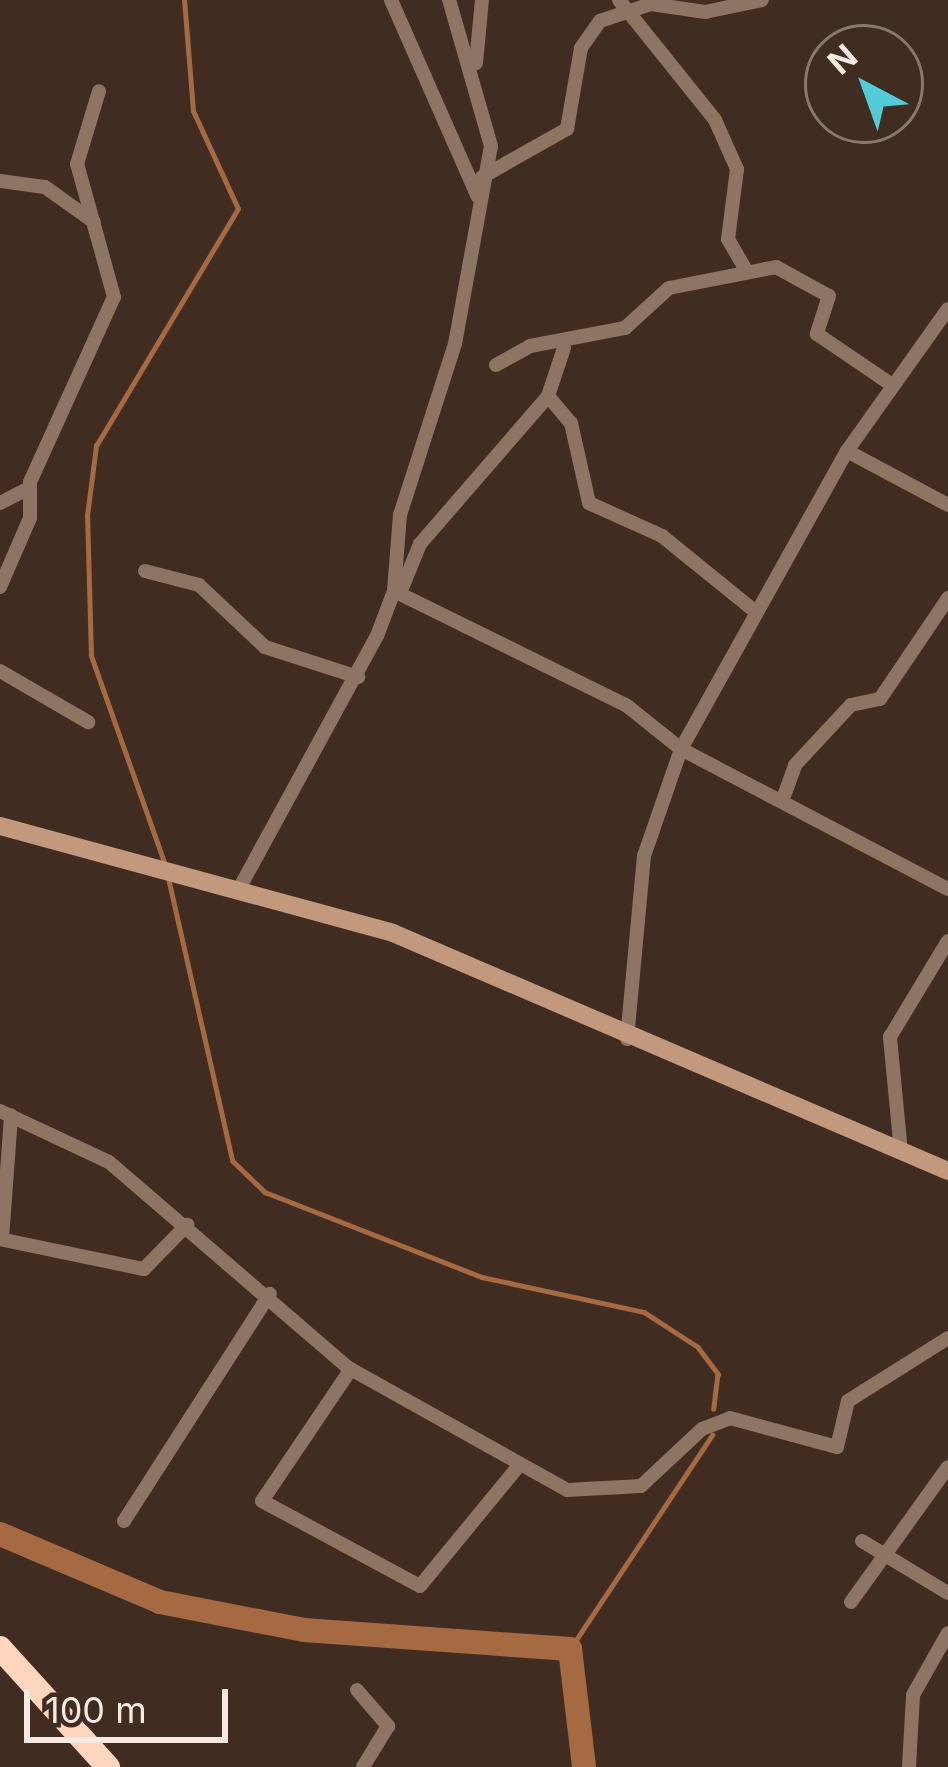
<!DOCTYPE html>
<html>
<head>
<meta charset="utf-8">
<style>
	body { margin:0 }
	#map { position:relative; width:948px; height:1767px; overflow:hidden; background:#402c20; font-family:Inter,sans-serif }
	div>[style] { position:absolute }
	.stream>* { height:4.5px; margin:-2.25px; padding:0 2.25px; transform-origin:2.25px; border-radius:2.25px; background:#a56a42 }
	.river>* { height:24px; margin:-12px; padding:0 12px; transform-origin:12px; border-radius:12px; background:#a56a42 }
	.street>* { height:14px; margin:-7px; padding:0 7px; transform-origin:7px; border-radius:7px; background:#8e7463 }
	.secondary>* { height:18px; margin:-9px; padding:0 9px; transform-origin:9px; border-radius:9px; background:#c3997e }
	.highway>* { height:24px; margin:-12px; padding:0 12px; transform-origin:12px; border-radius:12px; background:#fed6bd }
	span { translate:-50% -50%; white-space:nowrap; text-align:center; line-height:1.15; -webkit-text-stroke:10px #402c20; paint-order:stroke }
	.north { position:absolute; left:804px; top:24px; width:120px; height:120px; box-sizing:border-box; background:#402c20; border:3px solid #89786e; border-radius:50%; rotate:319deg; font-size:33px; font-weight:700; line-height:48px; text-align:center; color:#f7eae2 }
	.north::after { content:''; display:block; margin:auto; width:42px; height:54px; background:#52ccd6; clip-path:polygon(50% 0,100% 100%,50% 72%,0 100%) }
	.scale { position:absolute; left:24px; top:1689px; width:204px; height:54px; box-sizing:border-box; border:6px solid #f7eae2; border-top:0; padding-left:15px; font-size:36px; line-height:42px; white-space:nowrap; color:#f7eae2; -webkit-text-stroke:9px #402c20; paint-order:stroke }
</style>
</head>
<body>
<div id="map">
	<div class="stream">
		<div style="left:165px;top:865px;width:222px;rotate:-109.5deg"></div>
		<div style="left:91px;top:656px;width:140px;rotate:-91.6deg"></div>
		<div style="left:87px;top:516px;width:71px;rotate:-82.7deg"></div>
		<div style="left:96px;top:446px;width:276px;rotate:-59.1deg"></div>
		<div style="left:238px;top:209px;width:108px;rotate:-114.7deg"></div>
		<div style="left:193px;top:111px;width:111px;rotate:-94.6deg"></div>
		<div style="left:168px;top:876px;width:292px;rotate:77.2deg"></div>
		<div style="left:233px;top:1161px;width:45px;rotate:44.1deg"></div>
		<div style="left:265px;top:1192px;width:233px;rotate:21.4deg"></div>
		<div style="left:482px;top:1277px;width:166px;rotate:12.2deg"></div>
		<div style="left:644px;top:1312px;width:64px;rotate:32.9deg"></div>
		<div style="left:698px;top:1347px;width:34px;rotate:53deg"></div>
		<div style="left:718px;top:1374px;width:35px;rotate:97deg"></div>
		<div style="left:570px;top:1649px;width:257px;rotate:-56.4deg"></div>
	</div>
	<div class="river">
		<div style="left:0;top:1534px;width:174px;rotate:23deg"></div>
		<div style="left:160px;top:1602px;width:147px;rotate:11deg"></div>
		<div style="left:304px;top:1630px;width:267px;rotate:4.1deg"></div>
		<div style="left:570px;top:1649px;width:119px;rotate:83.2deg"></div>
	</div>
	<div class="street">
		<div style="left:391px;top:0;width:215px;rotate:66.2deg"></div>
		<div style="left:619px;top:0;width:154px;rotate:51.3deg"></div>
		<div style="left:715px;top:120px;width:54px;rotate:65.8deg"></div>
		<div style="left:737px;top:169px;width:71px;rotate:97.3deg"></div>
		<div style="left:728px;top:239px;width:34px;rotate:60deg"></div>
		<div style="left:476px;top:63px;width:63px;rotate:-84.6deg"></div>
		<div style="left:482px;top:177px;width:98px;rotate:-29.5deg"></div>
		<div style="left:567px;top:129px;width:82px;rotate:-80.2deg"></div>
		<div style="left:581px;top:48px;width:33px;rotate:-55deg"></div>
		<div style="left:600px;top:21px;width:54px;rotate:-18.4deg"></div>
		<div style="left:651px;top:4px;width:55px;rotate:8.4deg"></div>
		<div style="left:705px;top:12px;width:58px;rotate:-11.9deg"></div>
		<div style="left:0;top:181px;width:45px;rotate:7.6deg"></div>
		<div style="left:45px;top:187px;width:60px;rotate:35.5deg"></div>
		<div style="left:496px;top:365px;width:39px;rotate:-29deg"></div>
		<div style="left:530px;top:346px;width:97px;rotate:-10.7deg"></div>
		<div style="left:625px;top:328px;width:59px;rotate:-42.3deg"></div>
		<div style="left:669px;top:288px;width:109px;rotate:-11.1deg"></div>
		<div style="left:776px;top:267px;width:60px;rotate:28.7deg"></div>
		<div style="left:829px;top:296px;width:40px;rotate:108deg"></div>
		<div style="left:817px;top:334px;width:87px;rotate:34.2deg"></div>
		<div style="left:548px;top:396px;width:35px;rotate:50deg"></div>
		<div style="left:571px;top:423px;width:82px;rotate:77.3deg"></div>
		<div style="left:589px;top:503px;width:80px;rotate:24.3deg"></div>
		<div style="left:662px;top:536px;width:121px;rotate:39deg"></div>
		<div style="left:847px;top:451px;width:115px;rotate:28.1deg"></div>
		<div style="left:0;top:503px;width:33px;rotate:-27deg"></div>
		<div style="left:145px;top:571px;width:56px;rotate:14.5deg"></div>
		<div style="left:199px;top:585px;width:91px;rotate:43.2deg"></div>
		<div style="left:265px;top:647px;width:98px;rotate:17.9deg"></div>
		<div style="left:0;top:587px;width:75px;rotate:-66.5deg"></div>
		<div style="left:30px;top:518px;width:36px;rotate:-90deg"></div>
		<div style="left:30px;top:482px;width:203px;rotate:-65.6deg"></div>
		<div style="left:114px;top:297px;width:138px;rotate:-105.5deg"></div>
		<div style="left:77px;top:164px;width:76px;rotate:-73.2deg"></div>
		<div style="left:394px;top:591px;width:258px;rotate:26.2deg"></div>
		<div style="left:626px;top:705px;width:70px;rotate:38.7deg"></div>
		<div style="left:681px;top:749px;width:301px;rotate:27.7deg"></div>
		<div style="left:400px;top:593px;width:53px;rotate:-67.8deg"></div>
		<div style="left:420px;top:544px;width:196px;rotate:-49.1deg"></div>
		<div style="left:548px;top:396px;width:51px;rotate:-71.6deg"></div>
		<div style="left:0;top:671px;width:102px;rotate:30.1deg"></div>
		<div style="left:784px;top:796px;width:33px;rotate:-70deg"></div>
		<div style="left:795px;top:765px;width:82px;rotate:-47deg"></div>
		<div style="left:851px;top:705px;width:30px;rotate:-12deg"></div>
		<div style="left:880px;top:699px;width:122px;rotate:-56deg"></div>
		<div style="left:240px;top:887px;width:286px;rotate:-61.4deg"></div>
		<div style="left:377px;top:636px;width:48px;rotate:-69.3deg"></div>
		<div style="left:394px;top:591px;width:76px;rotate:-85.5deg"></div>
		<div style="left:400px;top:515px;width:180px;rotate:-72.2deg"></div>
		<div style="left:455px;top:344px;width:201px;rotate:-79.7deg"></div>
		<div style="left:491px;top:146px;width:152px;rotate:-106deg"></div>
		<div style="left:627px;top:1039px;width:184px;rotate:-84.7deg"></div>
		<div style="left:644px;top:856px;width:113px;rotate:-70.9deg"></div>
		<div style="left:681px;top:749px;width:341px;rotate:-60.9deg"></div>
		<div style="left:847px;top:451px;width:174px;rotate:-54.6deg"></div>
		<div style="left:0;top:1111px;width:120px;rotate:25.1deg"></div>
		<div style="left:109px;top:1162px;width:314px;rotate:40.7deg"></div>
		<div style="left:347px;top:1367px;width:252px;rotate:29.2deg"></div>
		<div style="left:567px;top:1490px;width:74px;rotate:-3.1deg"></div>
		<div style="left:641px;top:1486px;width:83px;rotate:-43.1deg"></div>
		<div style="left:702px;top:1429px;width:30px;rotate:-21deg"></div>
		<div style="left:730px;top:1418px;width:111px;rotate:15.2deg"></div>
		<div style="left:837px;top:1447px;width:47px;rotate:-76.6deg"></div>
		<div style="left:848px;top:1401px;width:118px;rotate:-32.2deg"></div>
		<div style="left:901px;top:1152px;width:116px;rotate:-95.5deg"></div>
		<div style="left:890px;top:1037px;width:112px;rotate:-58.9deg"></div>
		<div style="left:0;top:1239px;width:147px;rotate:11.8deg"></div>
		<div style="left:144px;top:1269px;width:62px;rotate:-45.7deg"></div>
		<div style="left:2px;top:1239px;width:124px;rotate:-85.8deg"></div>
		<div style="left:351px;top:1369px;width:159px;rotate:124deg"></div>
		<div style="left:262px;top:1501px;width:179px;rotate:28.3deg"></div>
		<div style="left:420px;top:1586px;width:151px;rotate:-50.6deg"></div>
		<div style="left:124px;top:1521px;width:270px;rotate:-57.3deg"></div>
		<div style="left:862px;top:1541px;width:100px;rotate:31.2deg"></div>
		<div style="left:851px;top:1602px;width:166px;rotate:-54.3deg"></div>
		<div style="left:357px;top:1690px;width:48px;rotate:49.3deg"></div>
		<div style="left:388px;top:1726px;width:48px;rotate:121.4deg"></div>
		<div style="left:909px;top:1767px;width:72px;rotate:-86.8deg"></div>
		<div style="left:913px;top:1695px;width:71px;rotate:-60.6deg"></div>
	</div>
	<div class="secondary">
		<div style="left:0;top:826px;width:407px;rotate:15.2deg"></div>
		<div style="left:393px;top:933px;width:604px;rotate:23.21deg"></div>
	</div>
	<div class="highway">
		<div style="left:0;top:1648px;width:161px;rotate:47.8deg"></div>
	</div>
	<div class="north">N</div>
	<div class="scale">100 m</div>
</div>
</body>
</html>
